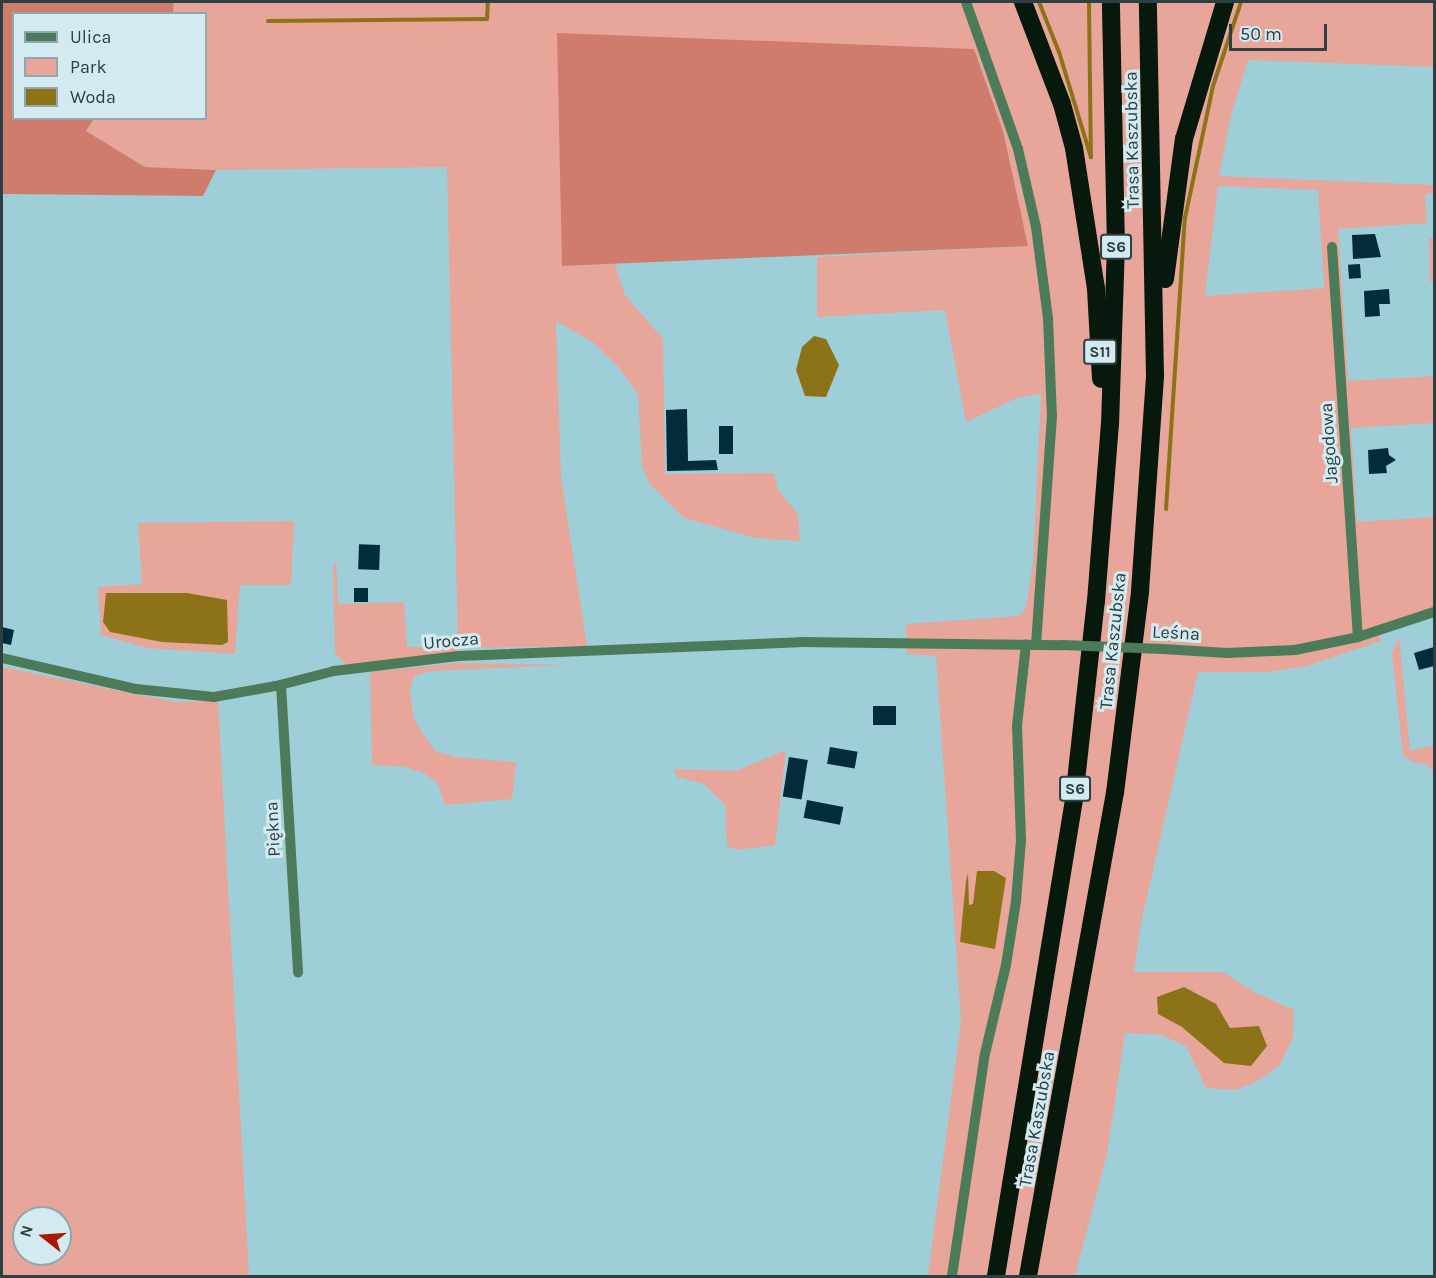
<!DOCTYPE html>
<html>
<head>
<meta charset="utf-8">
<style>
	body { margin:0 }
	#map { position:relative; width:1436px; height:1278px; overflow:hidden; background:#9ecfd9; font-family:Karla,sans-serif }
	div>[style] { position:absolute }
	.green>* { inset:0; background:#e7a699 }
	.forest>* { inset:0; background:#d07c6c }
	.water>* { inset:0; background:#8d7317 }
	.stream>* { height:4px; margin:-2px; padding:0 2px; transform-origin:2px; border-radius:2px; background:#8d7317 }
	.building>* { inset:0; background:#022b3b; transform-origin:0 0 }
	.minor>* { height:10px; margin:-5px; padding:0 5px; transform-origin:5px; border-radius:5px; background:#4b7b58 }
	.highway>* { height:18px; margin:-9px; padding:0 9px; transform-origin:9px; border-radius:9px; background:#07180c }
	.minor-bridge>* { height:10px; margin:-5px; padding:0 5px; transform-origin:5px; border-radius:5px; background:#4b7b58 }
	span { translate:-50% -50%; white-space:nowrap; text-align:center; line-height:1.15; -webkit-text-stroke:6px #d3ebf0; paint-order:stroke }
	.shield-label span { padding:2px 4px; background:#d3ebf0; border:2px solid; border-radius:4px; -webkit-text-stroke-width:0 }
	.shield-label { font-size:16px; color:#2c4044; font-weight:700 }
	.street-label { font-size:18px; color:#2c4044 }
	.frame { position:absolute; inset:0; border:3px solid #2c4044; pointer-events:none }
	.legend { position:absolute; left:12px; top:12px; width:195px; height:108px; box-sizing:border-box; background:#d3ebf0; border:2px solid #90a7ab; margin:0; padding:8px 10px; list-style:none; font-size:18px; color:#2c4044 }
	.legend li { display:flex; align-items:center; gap:12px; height:30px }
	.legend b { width:30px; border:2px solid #90a7ab }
	.north { position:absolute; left:12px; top:1206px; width:60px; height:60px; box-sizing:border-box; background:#d3ebf0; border:2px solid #90a7ab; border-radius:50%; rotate:287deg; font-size:16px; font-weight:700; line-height:24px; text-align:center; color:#2c4044 }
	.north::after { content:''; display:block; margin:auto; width:21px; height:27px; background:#a91900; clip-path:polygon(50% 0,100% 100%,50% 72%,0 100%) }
	.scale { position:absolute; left:1229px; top:24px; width:98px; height:27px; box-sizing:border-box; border:3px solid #2c4044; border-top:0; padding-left:8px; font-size:18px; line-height:21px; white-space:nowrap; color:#2c4044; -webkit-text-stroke:4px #d3ebf0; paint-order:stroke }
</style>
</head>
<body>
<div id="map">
	<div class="green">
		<div style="clip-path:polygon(evenodd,174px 2px,1434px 2px,1434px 67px,1248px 60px,1231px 115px,1219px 176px,1434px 185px,1434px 194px,1425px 194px,1427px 223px,1338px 229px,1348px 381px,1434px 376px,1434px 423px,1351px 428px,1357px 522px,1434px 517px,1434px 608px,1377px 626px,1381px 641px,1307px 666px,1268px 672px,1198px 672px,1141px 923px,1134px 972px,1223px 972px,1254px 992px,1294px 1010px,1293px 1037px,1280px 1065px,1256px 1082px,1235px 1090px,1206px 1088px,1186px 1046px,1161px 1035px,1125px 1033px,1107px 1154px,1075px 1276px,928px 1276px,961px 1021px,936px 656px,907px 654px,906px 624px,1019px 616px,1026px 608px,1033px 562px,1041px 394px,1019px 397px,966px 422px,945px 310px,817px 317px,817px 257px,1027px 246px,1003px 131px,974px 49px,562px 266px,615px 264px,625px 295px,663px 339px,665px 474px,774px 473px,778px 490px,798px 514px,800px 541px,756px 538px,684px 518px,649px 483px,642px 466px,638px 394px,619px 368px,594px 343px,556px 321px,561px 477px,587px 646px,458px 648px,459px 653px,346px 665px,335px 653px,333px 569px,336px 560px,338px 604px,404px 602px,407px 647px,458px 648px,447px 167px,216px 170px,145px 167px,86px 131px,94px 119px,206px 118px,206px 14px,173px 13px,174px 2px,1218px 186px,1318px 190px,1324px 288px,1205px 296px,1218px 186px)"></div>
		<div style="clip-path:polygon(1429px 238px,1434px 238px,1434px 282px,1430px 282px)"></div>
		<div style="clip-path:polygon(294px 521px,291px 585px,240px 585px,235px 654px,147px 648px,101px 635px,98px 587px,142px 584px,138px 523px)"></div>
		<div style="clip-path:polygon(1399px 636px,1410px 751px,1434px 745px,1434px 772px,1424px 763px,1416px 763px,1403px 756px,1392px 653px)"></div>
		<div style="clip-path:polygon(458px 663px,569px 665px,431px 671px,414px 676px,410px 690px,414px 720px,435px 751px,456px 757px,516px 762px,512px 799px,445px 805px,438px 784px,425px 774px,405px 767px,372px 765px,370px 672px)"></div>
		<div style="clip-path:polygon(evenodd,2px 667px,175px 702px,218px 700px,249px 1276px,2px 1276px,2px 667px,24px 1218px,60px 1218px,60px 1254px,24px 1254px,24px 1218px)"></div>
		<div style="clip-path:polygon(786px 750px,775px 845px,738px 850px,727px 846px,725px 805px,704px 784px,677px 777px,674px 769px,736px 771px)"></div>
	</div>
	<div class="forest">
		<div style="clip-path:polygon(2px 2px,174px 2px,173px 13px,14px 14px,14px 118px,94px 119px,86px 131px,145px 167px,216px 170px,203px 196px,2px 194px)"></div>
		<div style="clip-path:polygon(557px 33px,974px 49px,1003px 131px,1028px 246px,562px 266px)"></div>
	</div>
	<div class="water">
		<div style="clip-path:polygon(814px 336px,826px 339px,839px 365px,826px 397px,805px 396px,796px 370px,802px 347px)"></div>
		<div style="clip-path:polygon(106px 593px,187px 593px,227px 600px,228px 642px,222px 645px,162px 642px,110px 632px,103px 622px)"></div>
		<div style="clip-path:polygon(977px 871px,994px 871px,1006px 878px,995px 949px,960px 942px,966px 881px,968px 873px,969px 905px,973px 904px)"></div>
		<div style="clip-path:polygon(1184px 987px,1216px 1004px,1230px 1028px,1259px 1026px,1267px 1046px,1251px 1066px,1224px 1063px,1182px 1027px,1158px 1014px,1157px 997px)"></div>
	</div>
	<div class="stream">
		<div style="left:1039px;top:2px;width:54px;rotate:68.2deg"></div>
		<div style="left:1059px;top:52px;width:110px;rotate:73.1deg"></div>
		<div style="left:1089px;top:2px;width:155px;rotate:89.3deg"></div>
		<div style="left:268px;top:21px;width:219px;rotate:-0.5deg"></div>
		<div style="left:487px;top:19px;width:17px;rotate:-87deg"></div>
		<div style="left:1166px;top:509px;width:292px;rotate:-86.3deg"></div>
		<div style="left:1185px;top:218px;width:135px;rotate:-78deg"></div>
		<div style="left:1213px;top:86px;width:89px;rotate:-71.6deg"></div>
	</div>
	<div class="building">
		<div style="clip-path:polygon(1375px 234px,1381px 257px,1353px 259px,1352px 235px)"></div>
		<div style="left:1360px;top:264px;width:14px;height:12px;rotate:86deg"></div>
		<div style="clip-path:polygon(1389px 289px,1390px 304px,1379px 304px,1380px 316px,1365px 317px,1364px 291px)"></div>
		<div style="clip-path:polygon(687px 409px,688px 461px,716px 460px,718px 470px,667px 471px,666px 410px)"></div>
		<div style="left:719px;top:426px;width:14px;height:28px"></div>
		<div style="clip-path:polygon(1388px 448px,1389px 455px,1396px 460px,1386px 466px,1387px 473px,1369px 474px,1368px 450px)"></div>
		<div style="left:380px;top:545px;width:25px;height:21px;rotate:92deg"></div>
		<div style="left:368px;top:588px;width:14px;height:14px;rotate:90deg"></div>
		<div style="clip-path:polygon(2px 627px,14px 630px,11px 645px,2px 643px)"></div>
		<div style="clip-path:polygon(1434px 647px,1434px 666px,1419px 670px,1414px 653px)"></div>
		<div style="left:896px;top:706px;width:19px;height:23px;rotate:90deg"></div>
		<div style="left:830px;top:747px;width:28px;height:17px;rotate:10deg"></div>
		<div style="left:789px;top:757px;width:19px;height:40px;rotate:9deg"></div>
		<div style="left:807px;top:800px;width:37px;height:18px;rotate:11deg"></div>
	</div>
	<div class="minor">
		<div style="left:966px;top:2px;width:156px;rotate:70.5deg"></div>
		<div style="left:1018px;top:149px;width:80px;rotate:77deg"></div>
		<div style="left:1036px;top:227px;width:92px;rotate:82.5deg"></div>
		<div style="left:1048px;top:318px;width:98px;rotate:87.7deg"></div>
		<div style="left:1052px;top:416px;width:229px;rotate:94deg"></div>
		<div style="left:1332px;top:247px;width:391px;rotate:86.2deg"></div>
		<div style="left:1163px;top:649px;width:64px;rotate:3.6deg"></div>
		<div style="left:1227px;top:653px;width:68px;rotate:-2.5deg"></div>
		<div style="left:1295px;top:650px;width:64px;rotate:-11.7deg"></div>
		<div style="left:1358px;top:637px;width:80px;rotate:-18.2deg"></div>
		<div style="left:2px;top:658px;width:138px;rotate:13deg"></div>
		<div style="left:136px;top:689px;width:78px;rotate:5.9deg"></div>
		<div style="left:214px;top:697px;width:63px;rotate:-10.1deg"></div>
		<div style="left:276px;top:686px;width:60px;rotate:-14.5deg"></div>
		<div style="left:334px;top:671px;width:125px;rotate:-6.9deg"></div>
		<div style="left:458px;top:656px;width:342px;rotate:-2.3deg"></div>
		<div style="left:800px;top:642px;width:263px;rotate:0.7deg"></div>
		<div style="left:281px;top:685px;width:288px;rotate:86.6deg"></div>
		<div style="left:952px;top:1276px;width:220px;rotate:-81.6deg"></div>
		<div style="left:984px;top:1058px;width:96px;rotate:-76.7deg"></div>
		<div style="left:1006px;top:965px;width:65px;rotate:-81.1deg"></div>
		<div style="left:1016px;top:901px;width:61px;rotate:-85.3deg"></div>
		<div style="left:1021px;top:840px;width:114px;rotate:-92deg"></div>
		<div style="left:1017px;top:726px;width:82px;rotate:-83.7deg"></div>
	</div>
	<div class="highway">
		<div style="left:1023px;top:2px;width:109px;rotate:69.1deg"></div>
		<div style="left:1062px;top:104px;width:46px;rotate:74.7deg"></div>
		<div style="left:1074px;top:148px;width:143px;rotate:81.1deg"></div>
		<div style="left:1096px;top:289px;width:90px;rotate:86.8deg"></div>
		<div style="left:1165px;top:279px;width:141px;rotate:-82.3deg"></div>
		<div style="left:1184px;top:139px;width:143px;rotate:-73.3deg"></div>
		<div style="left:996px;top:1276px;width:483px;rotate:-80.7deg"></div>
		<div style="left:1074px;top:799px;width:199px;rotate:-83.7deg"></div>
		<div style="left:1096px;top:601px;width:177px;rotate:-85.5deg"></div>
		<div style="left:1110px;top:425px;width:178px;rotate:-88.1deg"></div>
		<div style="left:1116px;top:247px;width:245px;rotate:-91.2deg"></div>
		<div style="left:1028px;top:1276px;width:491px;rotate:-79.8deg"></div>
		<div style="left:1115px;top:793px;width:204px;rotate:-82.9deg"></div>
		<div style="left:1140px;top:591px;width:216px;rotate:-86deg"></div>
		<div style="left:1155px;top:376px;width:374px;rotate:-91.1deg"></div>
	</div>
	<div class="minor-bridge">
		<div style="left:1063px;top:645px;width:100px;rotate:2.3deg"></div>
	</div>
	<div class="shield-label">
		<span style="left:1116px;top:247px">S6</span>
		<span style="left:1100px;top:352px">S11</span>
		<span style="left:1075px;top:789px">S6</span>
	</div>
	<div class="street-label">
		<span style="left:1132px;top:140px;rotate:-91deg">Trasa Kaszubska</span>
		<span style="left:1329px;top:443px;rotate:-94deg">Jagodowa</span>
		<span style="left:1176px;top:633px;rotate:3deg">Leśna</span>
		<span style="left:451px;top:641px;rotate:-5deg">Urocza</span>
		<span style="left:1113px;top:641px;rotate:-84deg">Trasa Kaszubska</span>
		<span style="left:273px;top:829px;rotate:-93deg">Piękna</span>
		<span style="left:1037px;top:1119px;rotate:-80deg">Trasa Kaszubska</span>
	</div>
	<div class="frame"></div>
	<ul class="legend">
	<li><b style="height:8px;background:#4b7b58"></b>Ulica</li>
	<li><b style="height:16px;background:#e7a699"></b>Park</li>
	<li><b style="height:16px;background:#8d7317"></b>Woda</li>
	</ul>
	<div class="north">N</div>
	<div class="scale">50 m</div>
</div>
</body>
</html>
